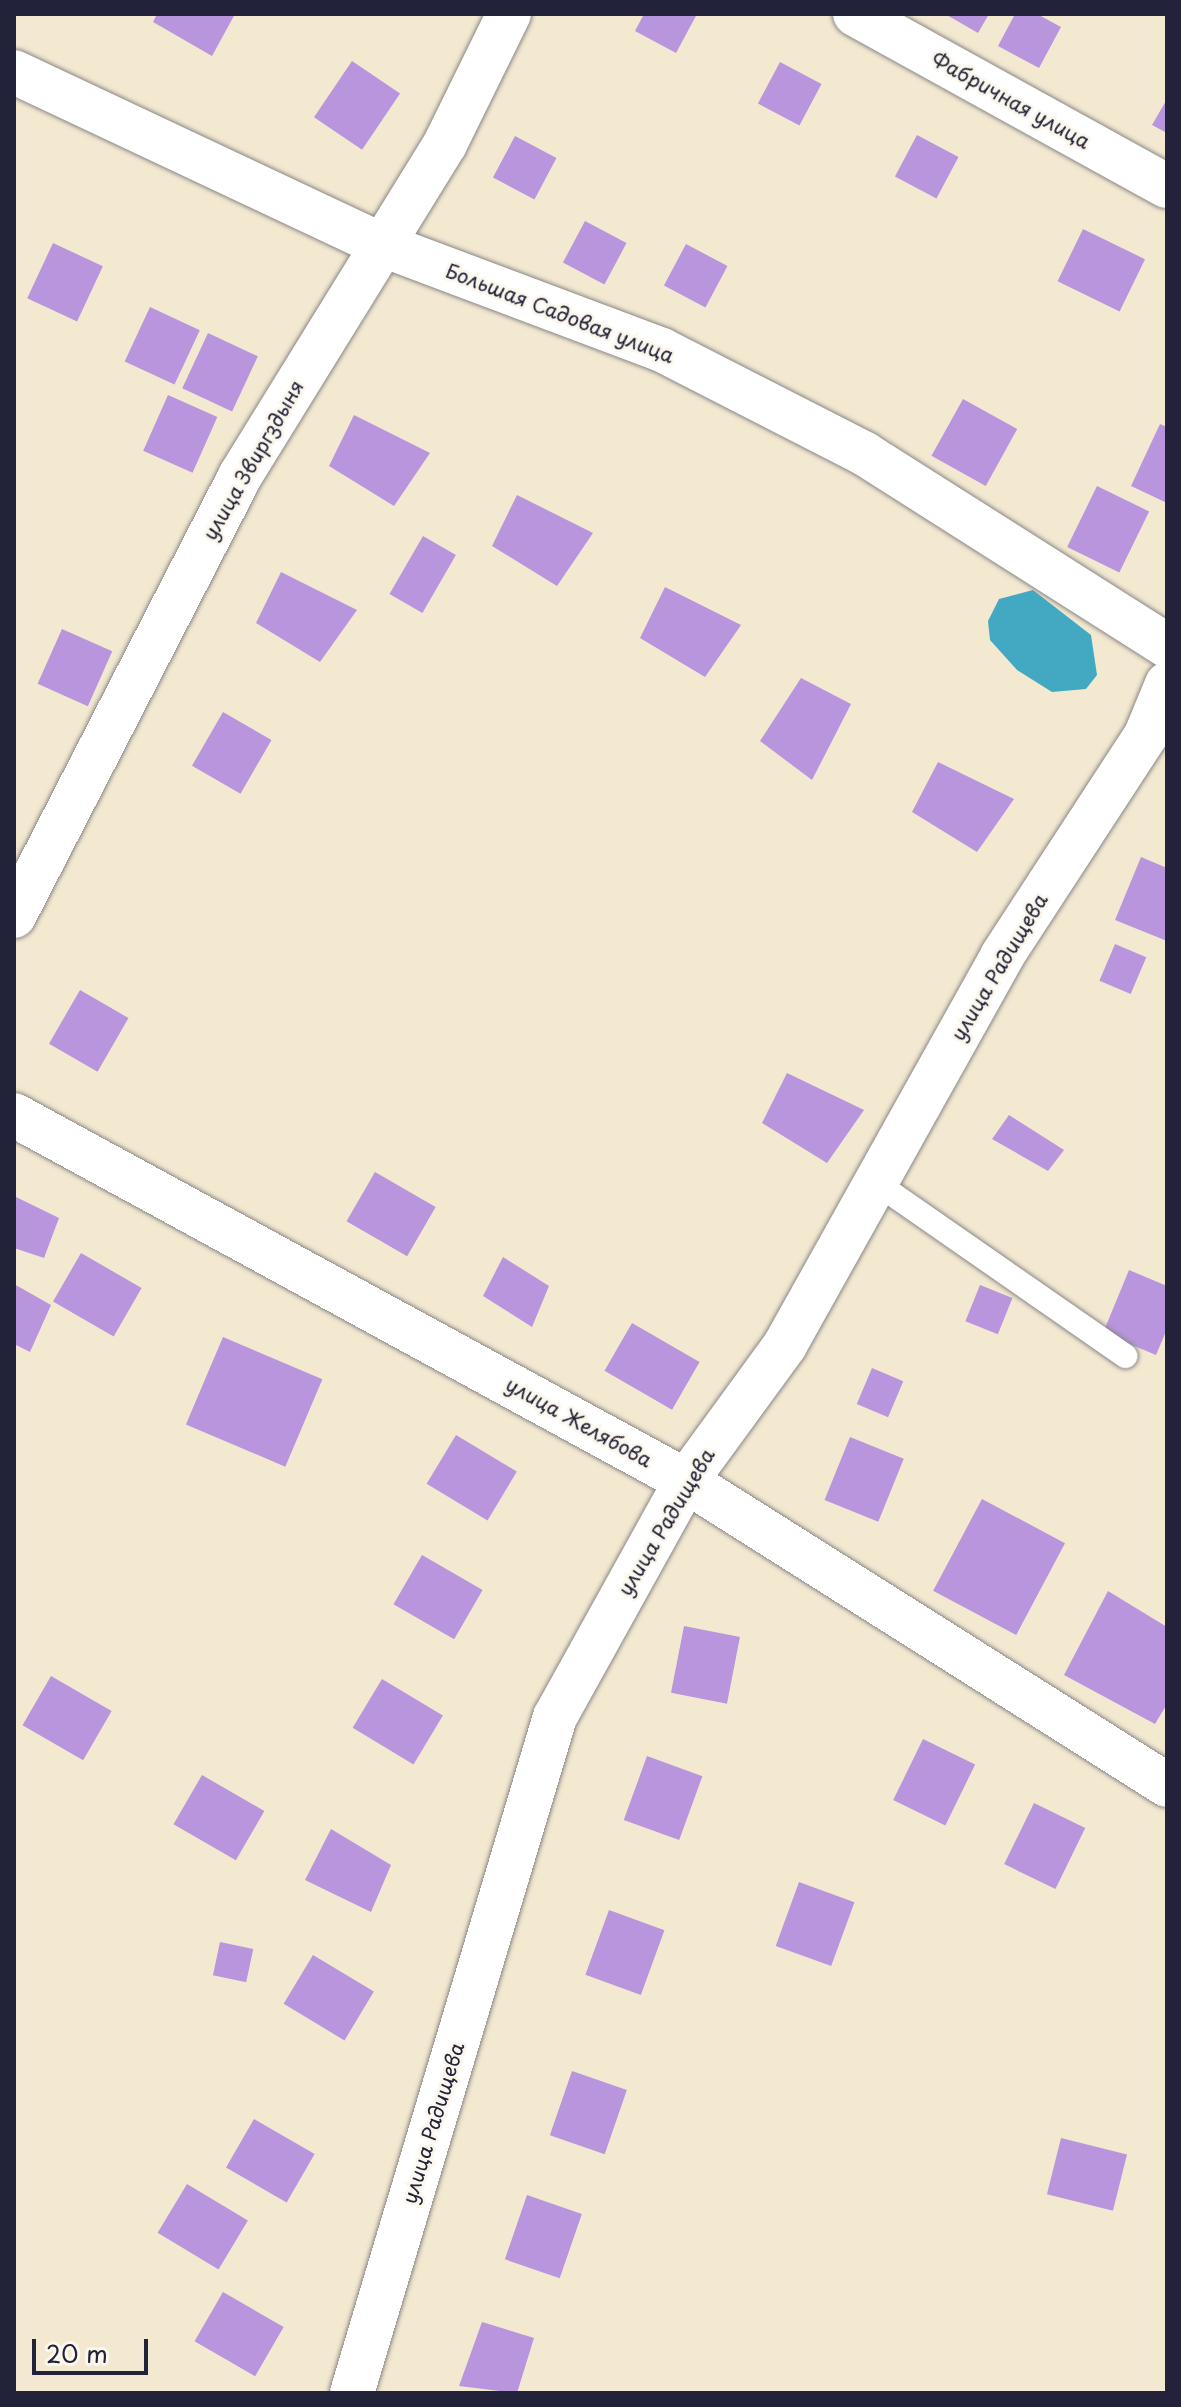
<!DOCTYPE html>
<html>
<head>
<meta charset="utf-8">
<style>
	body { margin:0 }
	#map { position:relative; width:1181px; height:2407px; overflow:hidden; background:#f3e9d1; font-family:"Playpen Sans",sans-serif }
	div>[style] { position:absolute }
	.water>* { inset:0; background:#43a9c3 }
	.building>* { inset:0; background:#b895dd; transform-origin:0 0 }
	.roads { filter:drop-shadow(0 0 2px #8a8686) drop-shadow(0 0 2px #8a8686) }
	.service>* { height:24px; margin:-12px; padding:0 12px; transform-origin:12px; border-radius:12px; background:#fff }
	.minor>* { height:44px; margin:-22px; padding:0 22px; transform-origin:22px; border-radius:22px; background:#fff }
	span { translate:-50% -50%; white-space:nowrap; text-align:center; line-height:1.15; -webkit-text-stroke:6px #fbf7ec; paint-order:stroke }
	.street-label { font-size:20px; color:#22223b }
	.frame { position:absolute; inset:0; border:16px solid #22223b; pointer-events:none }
	.scale { position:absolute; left:32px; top:2339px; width:116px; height:36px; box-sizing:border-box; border:4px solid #22223b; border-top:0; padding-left:10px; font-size:24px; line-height:28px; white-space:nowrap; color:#22223b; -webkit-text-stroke:6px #fbf7ec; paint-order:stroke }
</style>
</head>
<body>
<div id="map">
	<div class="water">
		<div style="clip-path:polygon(1033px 590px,1091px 635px,1097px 675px,1086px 689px,1052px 692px,1017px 670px,990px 640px,988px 621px,999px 599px)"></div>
	</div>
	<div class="building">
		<div style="clip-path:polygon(157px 14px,235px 14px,212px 56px,153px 22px)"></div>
		<div style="clip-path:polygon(644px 14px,697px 14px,676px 53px,635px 31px)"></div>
		<div style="clip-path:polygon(945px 14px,989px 14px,978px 33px)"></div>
		<div style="clip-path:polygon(1015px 14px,1037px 14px,1061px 27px,1039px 68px,998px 46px)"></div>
		<div style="left:352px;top:61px;width:58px;height:68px;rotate:34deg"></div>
		<div style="left:780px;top:62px;width:47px;height:47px;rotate:28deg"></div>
		<div style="clip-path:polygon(1167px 99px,1167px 133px,1152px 125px)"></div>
		<div style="left:917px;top:135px;width:47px;height:47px;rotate:28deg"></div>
		<div style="left:515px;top:136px;width:47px;height:47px;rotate:28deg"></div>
		<div style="left:585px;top:221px;width:47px;height:47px;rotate:28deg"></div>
		<div style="left:1083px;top:229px;width:69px;height:58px;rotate:26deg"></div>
		<div style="left:53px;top:243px;width:55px;height:61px;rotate:25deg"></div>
		<div style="left:686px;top:244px;width:47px;height:47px;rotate:28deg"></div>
		<div style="left:150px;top:307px;width:55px;height:60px;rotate:25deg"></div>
		<div style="left:208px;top:333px;width:55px;height:61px;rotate:25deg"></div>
		<div style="left:168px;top:395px;width:54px;height:61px;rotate:24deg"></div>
		<div style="left:963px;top:399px;width:62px;height:65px;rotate:29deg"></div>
		<div style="clip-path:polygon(354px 415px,430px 453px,394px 506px,329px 466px)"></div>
		<div style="clip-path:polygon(1160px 424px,1167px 427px,1167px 503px,1131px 486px)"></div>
		<div style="left:1097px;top:486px;width:58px;height:68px;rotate:26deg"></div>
		<div style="clip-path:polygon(517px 495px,593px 533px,557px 586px,492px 546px)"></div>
		<div style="left:423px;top:536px;width:38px;height:67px;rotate:30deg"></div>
		<div style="clip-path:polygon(281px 572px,357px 610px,320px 662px,256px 623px)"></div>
		<div style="clip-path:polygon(665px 587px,741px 625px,705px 677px,640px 638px)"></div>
		<div style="left:62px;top:629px;width:55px;height:60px;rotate:24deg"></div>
		<div style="clip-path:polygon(801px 678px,851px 704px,812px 780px,760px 741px)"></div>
		<div style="left:223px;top:712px;width:56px;height:62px;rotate:30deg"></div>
		<div style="clip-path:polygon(938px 762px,1014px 799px,977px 852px,912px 812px)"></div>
		<div style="clip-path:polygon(1141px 857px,1167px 868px,1167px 941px,1115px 920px)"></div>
		<div style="left:1115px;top:944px;width:34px;height:40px;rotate:23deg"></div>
		<div style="left:80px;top:990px;width:56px;height:62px;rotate:30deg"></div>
		<div style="clip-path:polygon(787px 1073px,864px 1110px,827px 1163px,762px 1123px)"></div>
		<div style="clip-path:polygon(1009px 1115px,1064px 1150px,1048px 1171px,992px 1139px)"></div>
		<div style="left:375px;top:1172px;width:70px;height:57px;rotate:30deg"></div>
		<div style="clip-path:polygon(14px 1196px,59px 1218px,44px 1258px,14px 1248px)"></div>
		<div style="left:81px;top:1253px;width:70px;height:56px;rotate:30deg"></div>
		<div style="clip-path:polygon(503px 1257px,549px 1286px,532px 1327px,483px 1296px)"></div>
		<div style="clip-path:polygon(1129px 1270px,1167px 1286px,1167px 1329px,1156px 1355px,1103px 1333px)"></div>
		<div style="clip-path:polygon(14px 1284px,51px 1305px,30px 1352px,14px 1344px)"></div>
		<div style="left:980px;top:1285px;width:35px;height:39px;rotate:22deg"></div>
		<div style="left:632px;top:1323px;width:78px;height:55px;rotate:30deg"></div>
		<div style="left:223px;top:1337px;width:108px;height:95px;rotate:23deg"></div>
		<div style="left:872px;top:1368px;width:34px;height:39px;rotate:23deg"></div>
		<div style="left:456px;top:1435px;width:71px;height:57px;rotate:31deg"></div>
		<div style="left:850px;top:1437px;width:58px;height:68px;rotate:22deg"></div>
		<div style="left:982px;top:1499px;width:94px;height:104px;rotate:28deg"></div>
		<div style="left:422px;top:1555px;width:70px;height:57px;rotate:30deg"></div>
		<div style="clip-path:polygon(1108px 1591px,1167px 1627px,1167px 1704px,1155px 1724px,1064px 1675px)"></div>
		<div style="left:684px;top:1626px;width:57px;height:68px;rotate:11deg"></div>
		<div style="left:51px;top:1676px;width:70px;height:57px;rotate:30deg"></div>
		<div style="left:382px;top:1679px;width:71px;height:57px;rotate:31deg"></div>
		<div style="left:923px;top:1739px;width:58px;height:68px;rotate:26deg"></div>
		<div style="left:647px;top:1756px;width:59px;height:68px;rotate:20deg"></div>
		<div style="left:202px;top:1775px;width:72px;height:57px;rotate:30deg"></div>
		<div style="left:1034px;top:1803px;width:57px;height:68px;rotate:26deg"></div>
		<div style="clip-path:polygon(331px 1829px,391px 1865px,371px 1912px,305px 1880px)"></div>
		<div style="left:799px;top:1882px;width:59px;height:68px;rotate:20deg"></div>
		<div style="left:609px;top:1910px;width:59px;height:69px;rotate:20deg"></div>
		<div style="left:220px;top:1942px;width:34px;height:34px;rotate:12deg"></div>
		<div style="left:313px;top:1955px;width:71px;height:57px;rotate:31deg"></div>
		<div style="left:572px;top:2071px;width:58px;height:68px;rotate:19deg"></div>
		<div style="left:254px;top:2119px;width:70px;height:56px;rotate:30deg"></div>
		<div style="left:1061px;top:2138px;width:68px;height:58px;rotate:14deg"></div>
		<div style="left:187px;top:2184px;width:71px;height:57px;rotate:31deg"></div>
		<div style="left:527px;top:2195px;width:58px;height:68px;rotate:19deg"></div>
		<div style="left:223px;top:2292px;width:70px;height:57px;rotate:30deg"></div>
		<div style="clip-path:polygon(482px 2322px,534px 2338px,517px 2393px,459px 2386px)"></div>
	</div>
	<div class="roads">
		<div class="service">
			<div style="left:875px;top:1182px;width:305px;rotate:34.8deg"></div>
		</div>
		<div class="minor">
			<div style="left:855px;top:14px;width:356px;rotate:28.9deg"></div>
			<div style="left:14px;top:72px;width:404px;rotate:25.2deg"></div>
			<div style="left:380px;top:244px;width:301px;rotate:20.6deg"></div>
			<div style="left:662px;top:350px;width:228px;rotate:27.1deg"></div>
			<div style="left:865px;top:454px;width:358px;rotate:32.4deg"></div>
			<div style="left:14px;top:916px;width:495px;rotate:-62.8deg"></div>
			<div style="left:240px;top:476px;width:390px;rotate:-58.3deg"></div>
			<div style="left:445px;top:144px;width:145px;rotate:-63.8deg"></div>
			<div style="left:14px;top:1115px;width:765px;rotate:28.57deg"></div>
			<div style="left:686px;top:1481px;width:569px;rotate:32.29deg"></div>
			<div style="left:352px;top:2393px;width:706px;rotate:-73.29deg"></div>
			<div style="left:555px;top:1717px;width:270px;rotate:-61deg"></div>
			<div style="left:686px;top:1481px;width:168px;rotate:-53.9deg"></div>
			<div style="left:785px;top:1345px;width:445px;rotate:-60.8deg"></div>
			<div style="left:1002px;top:956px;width:264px;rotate:-56.9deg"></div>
			<div style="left:1146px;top:735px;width:55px;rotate:-67.6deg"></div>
		</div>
	</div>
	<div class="street-label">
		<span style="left:1011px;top:100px;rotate:29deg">Фабричная улица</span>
		<span style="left:560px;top:313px;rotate:21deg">Большая Садовая улица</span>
		<span style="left:253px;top:460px;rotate:-60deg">улица Звиргздыня</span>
		<span style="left:999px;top:967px;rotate:-59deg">улица Радищева</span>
		<span style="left:579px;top:1422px;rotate:29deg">улица Желябова</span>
		<span style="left:666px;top:1522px;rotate:-59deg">улица Радищева</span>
		<span style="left:433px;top:2123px;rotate:-73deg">улица Радищева</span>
	</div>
	<div class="frame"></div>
	<div class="scale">20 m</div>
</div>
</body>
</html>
